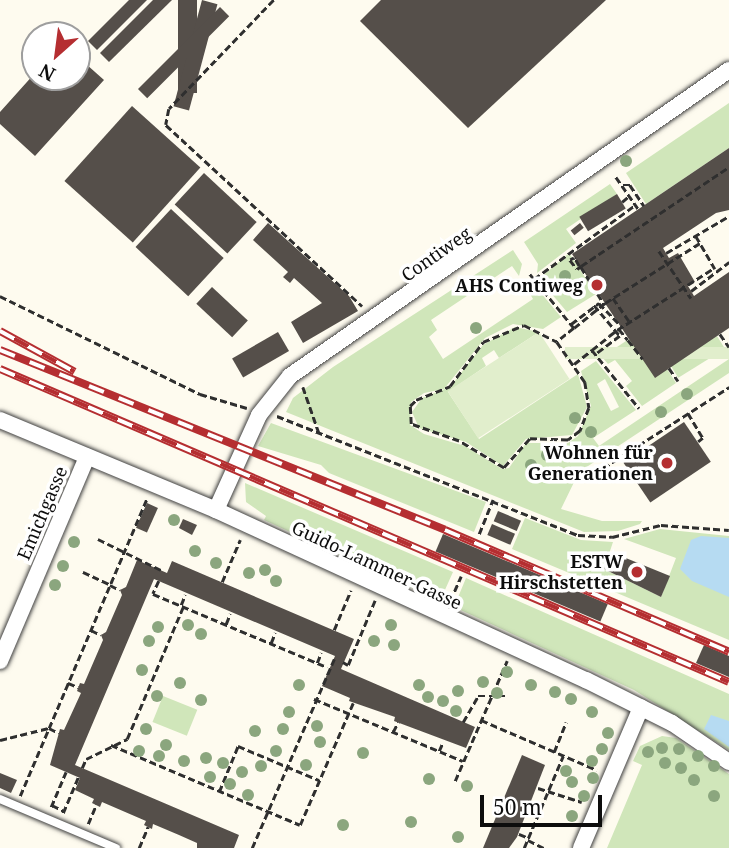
<!DOCTYPE html>
<html>
<head>
<meta charset="utf-8">
<style>
	body { margin:0 }
	#map { position:relative; width:729px; height:848px; overflow:hidden; background:#fefbef; font-family:"Noto Serif",serif }
	div>[style] { position:absolute }
	.green>* { inset:0; background:#d0e6ba; transform-origin:0 0 }
	.pitch>* { inset:0; background:#e1eecc; transform-origin:0 0 }
	.water>* { inset:0; background:#b6dbf2 }
	.building>* { inset:0; background:#554f4a; transform-origin:0 0 }
	.path>* { height:2.5px; margin-top:-1.25px; transform-origin:0; background:repeating-linear-gradient(90deg,#2f2f2f 0 7px,transparent 0 10.5px) }
	.roads { filter:drop-shadow(0 0 2px #404040) drop-shadow(0 0 2px #404040) }
	.lane>* { height:8px; margin:-4px; padding:0 4px; transform-origin:4px; border-radius:4px; background:#fff }
	.street>* { height:16px; margin:-8px; padding:0 8px; transform-origin:8px; border-radius:8px; background:#fff }
	.rail>* { height:8px; margin-top:-4px; transform-origin:0; background:repeating-linear-gradient(90deg,#fff 0 16px,#b52e31 0 32px); box-sizing:border-box; border-block:2px solid #b52e31 }
	.path-bridge>* { height:2.5px; margin-top:-1.25px; transform-origin:0; background:repeating-linear-gradient(90deg,#2f2f2f 0 7px,transparent 0 10.5px) }
	.trees>* { width:12px; height:12px; margin:-6px; border-radius:50%; background:#8ba67e }
	.dots>* { width:19px; height:19px; translate:-50% -50%; box-sizing:border-box; border:4px solid #fff; border-radius:50% }
	span { translate:-50% -50%; white-space:nowrap; text-align:center; line-height:1.15; -webkit-text-stroke:7px #fff; paint-order:stroke }
	.street-label { font-size:18px; color:#0d0d0d }
	.poi-label { font-size:18px; color:#0d0d0d; font-weight:700 }
	.right { translate:-100% -50%; text-align:right }
	.north { position:absolute; left:21px; top:21px; width:70px; height:70px; box-sizing:border-box; background:#fff; border:2px solid #9e9e9e; border-radius:50%; rotate:208deg; font-size:19px; font-weight:700; line-height:28px; text-align:center; color:#0d0d0d }
	.north::after { content:''; display:block; margin:auto; width:24px; height:32px; background:#b52e31; clip-path:polygon(50% 0,100% 100%,50% 72%,0 100%) }
	.scale { position:absolute; left:480px; top:795px; width:122px; height:32px; box-sizing:border-box; border:4px solid #0d0d0d; border-top:0; padding-left:9px; font-size:21px; line-height:24px; white-space:nowrap; color:#0d0d0d; -webkit-text-stroke:5px #fff; paint-order:stroke }
</style>
</head>
<body>
<div id="map">
	<div class="green">
		<div style="clip-path:polygon(729px 103px,729px 148px,646px 204px,626px 173px)"></div>
		<div style="clip-path:polygon(610px 184px,617px 194px,566px 229px,576px 243px,537px 273px,538px 264px,524px 242px)"></div>
		<div style="clip-path:polygon(evenodd,513px 250px,522px 264px,519px 276px,512px 266px,431px 320px,437px 330px,429px 337px,443px 359px,533px 299px,529px 292px,536px 287px,561px 317px,543px 329px,513px 324px,485px 338px,444px 389px,424px 393px,411px 402px,410px 425px,424px 434px,465px 446px,502px 469px,509px 468px,526px 443px,568px 443px,578px 436px,591px 406px,581px 371px,596px 361px,636px 410px,593px 438px,599px 446px,729px 359px,729px 373px,579px 472px,561px 509px,602px 521px,642px 521px,640px 524px,618px 531px,584px 532px,286px 412px,293px 398px,333px 367px,513px 250px,605px 379px,619px 407px,611px 411px,597px 384px,605px 379px)"></div>
		<div style="clip-path:polygon(569px 253px,596px 294px,567px 312px,539px 279px)"></div>
		<div style="clip-path:polygon(515px 327px,539px 332px,499px 358px,494px 350px,482px 358px,486px 366px,448px 392px,479px 439px,578px 374px,587px 407px,572px 435px,526px 439px,503px 466px,466px 442px,419px 428px,412px 412px,422px 398px,450px 387px,483px 345px)"></div>
		<div style="left:717px;top:336px;width:15px;height:55px;rotate:58deg"></div>
		<div style="clip-path:polygon(629px 339px,667px 369px,676px 383px,642px 406px,626px 386px,632px 381px,615px 360px,608px 364px,602px 357px)"></div>
		<div style="clip-path:polygon(271px 423px,486px 502px,474px 532px,329px 473px,321px 465px,258px 446px)"></div>
		<div style="clip-path:polygon(245px 483px,453px 572px,440px 601px,264px 520px,266px 516px,246px 502px)"></div>
		<div style="clip-path:polygon(525px 518px,581px 540px,613px 542px,604px 569px,661px 597px,676px 558px,624px 539px,660px 529px,729px 536px,729px 640px,512px 549px)"></div>
		<div style="clip-path:polygon(466px 578px,729px 694px,729px 750px,634px 690px,454px 607px)"></div>
		<div style="left:163px;top:696px;width:37px;height:28px;rotate:22deg"></div>
		<div style="clip-path:polygon(662px 736px,676px 738px,729px 774px,729px 848px,607px 848px,642px 765px,633px 761px,640px 746px)"></div>
	</div>
	<div class="pitch">
		<div style="left:539px;top:332px;width:56px;height:109px;rotate:57deg"></div>
		<div style="left:729px;top:347px;width:12px;height:164px;rotate:90deg"></div>
	</div>
	<div class="water">
		<div style="clip-path:polygon(701px 536px,729px 538px,729px 597px,692px 581px,680px 569px,691px 540px)"></div>
		<div style="clip-path:polygon(711px 715px,729px 721px,729px 747px,704px 729px)"></div>
	</div>
	<div class="building">
		<div style="clip-path:polygon(129px 0,147px 0,97px 50px,88px 41px)"></div>
		<div style="clip-path:polygon(153px 0,172px 0,109px 62px,100px 53px)"></div>
		<div style="left:178px;top:0;width:19px;height:93px"></div>
		<div style="left:202px;top:0;width:16px;height:110px;rotate:15deg"></div>
		<div style="clip-path:polygon(381px 0,606px 0,468px 128px,360px 21px)"></div>
		<div style="left:220px;top:7px;width:13px;height:116px;rotate:45deg"></div>
		<div style="clip-path:polygon(77px 56px,104px 80px,35px 156px,0 124px,0 112px,35px 73px,35px 77px,77px 77px)"></div>
		<div style="left:132px;top:106px;width:92px;height:101px;rotate:42deg"></div>
		<div style="clip-path:polygon(729px 148px,729px 210px,716px 213px,663px 248px,669px 258px,678px 253px,695px 282px,688px 286px,694px 296px,729px 272px,729px 328px,655px 378px,572px 254px)"></div>
		<div style="left:204px;top:173px;width:72px;height:43px;rotate:43deg"></div>
		<div style="left:617px;top:194px;width:17px;height:44px;rotate:59deg"></div>
		<div style="left:171px;top:209px;width:72px;height:52px;rotate:43deg"></div>
		<div style="clip-path:polygon(268px 223px,349px 296px,358px 311px,303px 343px,291px 322px,322px 303px,294px 278px,290px 283px,283px 277px,288px 272px,253px 240px)"></div>
		<div style="left:580px;top:223px;width:6px;height:12px;rotate:51deg"></div>
		<div style="left:212px;top:287px;width:49px;height:23px;rotate:43deg"></div>
		<div style="left:278px;top:332px;width:22px;height:53px;rotate:60deg"></div>
		<div style="left:684px;top:422px;width:48px;height:73px;rotate:56deg"></div>
		<div style="left:147px;top:503px;width:12px;height:27px;rotate:24deg"></div>
		<div style="left:498px;top:511px;width:25px;height:11px;rotate:23deg"></div>
		<div style="clip-path:polygon(183px 519px,197px 525px,192px 535px,179px 528px)"></div>
		<div style="left:492px;top:524px;width:25px;height:12px;rotate:23deg"></div>
		<div style="left:443px;top:534px;width:179px;height:19px;rotate:23deg"></div>
		<div style="clip-path:polygon(611px 552px,670px 576px,661px 597px,604px 569px)"></div>
		<div style="clip-path:polygon(137px 560px,167px 573px,172px 561px,354px 639px,341px 669px,475px 727px,466px 748px,394px 721px,395px 717px,349px 701px,350px 698px,322px 686px,335px 656px,154px 579px,75px 765px,239px 835px,234px 848px,197px 848px,197px 843px,179px 835px,153px 824px,152px 829px,144px 825px,146px 821px,102px 802px,100px 807px,92px 803px,94px 799px,75px 790px,80px 778px,50px 765px,60px 729px,64px 730px,81px 693px,77px 691px,80px 683px,84px 684px,103px 640px,101px 635px,106px 632px,122px 595px,120px 590px,126px 587px)"></div>
		<div style="clip-path:polygon(704px 645px,729px 656px,729px 677px,696px 663px)"></div>
		<div style="clip-path:polygon(522px 755px,545px 765px,517px 837px,509px 848px,483px 848px)"></div>
		<div style="clip-path:polygon(0 773px,17px 780px,11px 793px,0 788px)"></div>
	</div>
	<div class="path">
		<div style="left:274px;top:0;width:151px;rotate:133.9deg"></div>
		<div style="left:169px;top:109px;width:16px;rotate:101deg"></div>
		<div style="left:166px;top:125px;width:267px;rotate:42.7deg"></div>
		<div style="left:616px;top:177px;width:39px;rotate:55deg"></div>
		<div style="left:623px;top:185px;width:7px"></div>
		<div style="left:630px;top:185px;width:25px;rotate:56deg"></div>
		<div style="left:622px;top:202px;width:9px;rotate:-41deg"></div>
		<div style="left:696px;top:236px;width:38px;rotate:60deg"></div>
		<div style="left:659px;top:251px;width:57px;rotate:55.8deg"></div>
		<div style="left:666px;top:253px;width:73px;rotate:-30.4deg"></div>
		<div style="left:580px;top:267px;width:1px;rotate:-135deg"></div>
		<div style="left:579px;top:266px;width:8px;rotate:-120deg"></div>
		<div style="left:575px;top:259px;width:1px;rotate:-135deg"></div>
		<div style="left:574px;top:258px;width:4px;rotate:153deg"></div>
		<div style="left:570px;top:260px;width:11px;rotate:52deg"></div>
		<div style="left:577px;top:269px;width:5px;rotate:-37deg"></div>
		<div style="left:581px;top:266px;width:178px;rotate:-33.8deg"></div>
		<div style="left:581px;top:267px;width:44px;rotate:58.1deg"></div>
		<div style="left:530px;top:274px;width:70px;rotate:50.8deg"></div>
		<div style="left:574px;top:328px;width:22px;rotate:141deg"></div>
		<div style="left:534px;top:279px;width:125px;rotate:-36.2deg"></div>
		<div style="left:691px;top:291px;width:48px;rotate:-37.3deg"></div>
		<div style="left:0;top:296px;width:223px;rotate:26.1deg"></div>
		<div style="left:200px;top:394px;width:49px;rotate:16.6deg"></div>
		<div style="left:613px;top:298px;width:28px;rotate:55deg"></div>
		<div style="left:605px;top:303px;width:112px;rotate:-32.3deg"></div>
		<div style="left:594px;top:305px;width:40px;rotate:50deg"></div>
		<div style="left:620px;top:336px;width:30px;rotate:143deg"></div>
		<div style="left:571px;top:324px;width:35px;rotate:-37deg"></div>
		<div style="left:599px;top:303px;width:32px;rotate:46deg"></div>
		<div style="left:524px;top:325px;width:37px;rotate:27deg"></div>
		<div style="left:557px;top:342px;width:49px;rotate:55deg"></div>
		<div style="left:585px;top:382px;width:26px;rotate:81deg"></div>
		<div style="left:589px;top:408px;width:25px;rotate:111deg"></div>
		<div style="left:580px;top:431px;width:15px;rotate:143deg"></div>
		<div style="left:568px;top:440px;width:38px;rotate:-178deg"></div>
		<div style="left:530px;top:439px;width:39px;rotate:132deg"></div>
		<div style="left:504px;top:468px;width:52px;rotate:-149deg"></div>
		<div style="left:459px;top:441px;width:51px;rotate:-160.5deg"></div>
		<div style="left:411px;top:424px;width:18px;rotate:-93deg"></div>
		<div style="left:410px;top:406px;width:8px;rotate:-45deg"></div>
		<div style="left:416px;top:400px;width:37px;rotate:-22deg"></div>
		<div style="left:450px;top:386px;width:55px;rotate:-53.1deg"></div>
		<div style="left:483px;top:342px;width:44px;rotate:-22.5deg"></div>
		<div style="left:574px;top:328px;width:22px;rotate:-39deg"></div>
		<div style="left:617px;top:330px;width:115px;rotate:-32.6deg"></div>
		<div style="left:720px;top:334px;width:16px;rotate:55deg"></div>
		<div style="left:628px;top:340px;width:24px;rotate:52deg"></div>
		<div style="left:592px;top:350px;width:22px;rotate:-39deg"></div>
		<div style="left:574px;top:364px;width:23px;rotate:-38deg"></div>
		<div style="left:592px;top:350px;width:75px;rotate:51deg"></div>
		<div style="left:669px;top:368px;width:16px;rotate:55deg"></div>
		<div style="left:303px;top:387px;width:49px;rotate:70.8deg"></div>
		<div style="left:688px;top:413px;width:29px;rotate:59deg"></div>
		<div style="left:703px;top:438px;width:6px;rotate:141deg"></div>
		<div style="left:277px;top:416px;width:324px;rotate:21.6deg"></div>
		<div style="left:578px;top:535px;width:34px;rotate:3deg"></div>
		<div style="left:612px;top:537px;width:50px;rotate:-13.8deg"></div>
		<div style="left:661px;top:525px;width:68px;rotate:4.2deg"></div>
		<div style="left:603px;top:468px;width:150px;rotate:-32.7deg"></div>
		<div style="left:479px;top:534px;width:37px;rotate:-68deg"></div>
		<div style="left:98px;top:539px;width:72px;rotate:26.2deg"></div>
		<div style="left:83px;top:572px;width:29px;rotate:25deg"></div>
		<div style="left:159px;top:581px;width:14px;rotate:115deg"></div>
		<div style="left:153px;top:594px;width:189px;rotate:22.8deg"></div>
		<div style="left:222px;top:582px;width:46px;rotate:-66.8deg"></div>
		<div style="left:110px;top:585px;width:11px;rotate:27deg"></div>
		<div style="left:450px;top:601px;width:27px;rotate:-66deg"></div>
		<div style="left:181px;top:605px;width:11px;rotate:-68deg"></div>
		<div style="left:226px;top:624px;width:11px;rotate:-68deg"></div>
		<div style="left:91px;top:630px;width:11px;rotate:27deg"></div>
		<div style="left:334px;top:630px;width:43px;rotate:-67deg"></div>
		<div style="left:271px;top:643px;width:11px;rotate:-68deg"></div>
		<div style="left:343px;top:662px;width:6px;rotate:31deg"></div>
		<div style="left:348px;top:665px;width:70px;rotate:-67.4deg"></div>
		<div style="left:317px;top:663px;width:11px;rotate:-68deg"></div>
		<div style="left:68px;top:683px;width:11px;rotate:22deg"></div>
		<div style="left:314px;top:699px;width:161px;rotate:22.6deg"></div>
		<div style="left:481px;top:720px;width:126px;rotate:23.3deg"></div>
		<div style="left:463px;top:722px;width:30px;rotate:-60deg"></div>
		<div style="left:478px;top:696px;width:27px"></div>
		<div style="left:49px;top:728px;width:11px;rotate:27deg"></div>
		<div style="left:393px;top:732px;width:11px;rotate:-63deg"></div>
		<div style="left:0;top:740px;width:50px;rotate:-13.8deg"></div>
		<div style="left:111px;top:745px;width:205px;rotate:22.9deg"></div>
		<div style="left:300px;top:825px;width:133px;rotate:-66.5deg"></div>
		<div style="left:439px;top:751px;width:10px;rotate:-66deg"></div>
		<div style="left:554px;top:752px;width:32px;rotate:-68deg"></div>
		<div style="left:82px;top:768px;width:10px;rotate:-66deg"></div>
		<div style="left:86px;top:759px;width:46px;rotate:-26deg"></div>
		<div style="left:127px;top:739px;width:143px;rotate:-67deg"></div>
		<div style="left:455px;top:781px;width:131px;rotate:-66.6deg"></div>
		<div style="left:538px;top:788px;width:46px;rotate:17.7deg"></div>
		<div style="left:219px;top:792px;width:50px;rotate:-67.6deg"></div>
		<div style="left:238px;top:746px;width:88px;rotate:22.8deg"></div>
		<div style="left:20px;top:796px;width:322px;rotate:-66.9deg"></div>
		<div style="left:52px;top:805px;width:13px;rotate:27deg"></div>
		<div style="left:51px;top:807px;width:38px;rotate:-67deg"></div>
		<div style="left:63px;top:813px;width:39px;rotate:-67deg"></div>
		<div style="left:88px;top:824px;width:21px;rotate:-67deg"></div>
		<div style="left:519px;top:834px;width:11px;rotate:22deg"></div>
		<div style="left:528px;top:840px;width:18px;rotate:27deg"></div>
		<div style="left:139px;top:848px;width:23px;rotate:-67deg"></div>
		<div style="left:252px;top:848px;width:206px;rotate:-66.5deg"></div>
		<div style="left:524px;top:848px;width:100px;rotate:-67deg"></div>
	</div>
	<div class="roads">
		<div class="lane">
			<div style="left:0;top:799px;width:126px;rotate:22.9deg"></div>
		</div>
		<div class="street">
			<div style="left:0;top:420px;width:234px;rotate:22.6deg"></div>
			<div style="left:216px;top:510px;width:407px;rotate:24.7deg"></div>
			<div style="left:586px;top:680px;width:96px;rotate:26.6deg"></div>
			<div style="left:672px;top:723px;width:69px;rotate:34.4deg"></div>
			<div style="left:216px;top:510px;width:104px;rotate:-65.6deg"></div>
			<div style="left:259px;top:415px;width:50px;rotate:-51.5deg"></div>
			<div style="left:290px;top:376px;width:535px;rotate:-34.88deg"></div>
			<div style="left:0;top:661px;width:222px;rotate:-66.9deg"></div>
			<div style="left:581px;top:848px;width:153px;rotate:-66.9deg"></div>
		</div>
	</div>
	<div class="rail">
		<div style="left:0;top:331px;width:85px;rotate:28.7deg"></div>
		<div style="left:0;top:350px;width:480px;rotate:22deg"></div>
		<div style="left:445px;top:530px;width:309px;rotate:23.2deg"></div>
		<div style="left:0;top:369px;width:793px;rotate:23.24deg"></div>
	</div>
	<div class="path-bridge">
		<div style="left:591px;top:314px;width:18px;rotate:-38deg"></div>
		<div style="left:619px;top:329px;width:14px;rotate:51deg"></div>
		<div style="left:609px;top:336px;width:10px;rotate:-37deg"></div>
	</div>
	<div class="trees">
		<div style="left:626px;top:161px"></div>
		<div style="left:565px;top:276px"></div>
		<div style="left:574px;top:287px"></div>
		<div style="left:476px;top:328px"></div>
		<div style="left:687px;top:394px"></div>
		<div style="left:661px;top:412px"></div>
		<div style="left:575px;top:418px"></div>
		<div style="left:591px;top:432px"></div>
		<div style="left:547px;top:455px"></div>
		<div style="left:531px;top:465px"></div>
		<div style="left:174px;top:520px"></div>
		<div style="left:74px;top:542px"></div>
		<div style="left:195px;top:551px"></div>
		<div style="left:216px;top:563px"></div>
		<div style="left:63px;top:566px"></div>
		<div style="left:265px;top:570px"></div>
		<div style="left:249px;top:573px"></div>
		<div style="left:276px;top:581px"></div>
		<div style="left:55px;top:585px"></div>
		<div style="left:188px;top:625px"></div>
		<div style="left:391px;top:625px"></div>
		<div style="left:158px;top:627px"></div>
		<div style="left:201px;top:634px"></div>
		<div style="left:149px;top:641px"></div>
		<div style="left:374px;top:641px"></div>
		<div style="left:394px;top:645px"></div>
		<div style="left:142px;top:670px"></div>
		<div style="left:507px;top:672px"></div>
		<div style="left:483px;top:682px"></div>
		<div style="left:180px;top:683px"></div>
		<div style="left:299px;top:685px"></div>
		<div style="left:419px;top:685px"></div>
		<div style="left:531px;top:685px"></div>
		<div style="left:458px;top:691px"></div>
		<div style="left:555px;top:692px"></div>
		<div style="left:497px;top:693px"></div>
		<div style="left:157px;top:696px"></div>
		<div style="left:428px;top:697px"></div>
		<div style="left:571px;top:699px"></div>
		<div style="left:201px;top:700px"></div>
		<div style="left:443px;top:701px"></div>
		<div style="left:456px;top:711px"></div>
		<div style="left:289px;top:712px"></div>
		<div style="left:592px;top:712px"></div>
		<div style="left:317px;top:726px"></div>
		<div style="left:146px;top:729px"></div>
		<div style="left:283px;top:729px"></div>
		<div style="left:255px;top:731px"></div>
		<div style="left:608px;top:733px"></div>
		<div style="left:320px;top:742px"></div>
		<div style="left:166px;top:745px"></div>
		<div style="left:662px;top:748px"></div>
		<div style="left:602px;top:749px"></div>
		<div style="left:679px;top:749px"></div>
		<div style="left:139px;top:751px"></div>
		<div style="left:276px;top:751px"></div>
		<div style="left:648px;top:752px"></div>
		<div style="left:363px;top:753px"></div>
		<div style="left:159px;top:756px"></div>
		<div style="left:698px;top:756px"></div>
		<div style="left:206px;top:758px"></div>
		<div style="left:184px;top:761px"></div>
		<div style="left:592px;top:761px"></div>
		<div style="left:223px;top:763px"></div>
		<div style="left:665px;top:763px"></div>
		<div style="left:306px;top:765px"></div>
		<div style="left:261px;top:766px"></div>
		<div style="left:714px;top:766px"></div>
		<div style="left:681px;top:768px"></div>
		<div style="left:566px;top:771px"></div>
		<div style="left:242px;top:772px"></div>
		<div style="left:210px;top:777px"></div>
		<div style="left:593px;top:778px"></div>
		<div style="left:429px;top:779px"></div>
		<div style="left:694px;top:780px"></div>
		<div style="left:572px;top:782px"></div>
		<div style="left:230px;top:784px"></div>
		<div style="left:467px;top:786px"></div>
		<div style="left:248px;top:795px"></div>
		<div style="left:584px;top:796px"></div>
		<div style="left:714px;top:796px"></div>
		<div style="left:572px;top:816px"></div>
		<div style="left:411px;top:822px"></div>
		<div style="left:343px;top:825px"></div>
		<div style="left:458px;top:837px"></div>
	</div>
	<div class="dots">
		<div style="left:597px;top:285px;background:#b52e31"></div>
		<div style="left:667px;top:463px;background:#b52e31"></div>
		<div style="left:637px;top:572px;background:#b52e31"></div>
	</div>
	<div class="street-label">
		<span style="left:436px;top:254px;rotate:-35deg">Contiweg</span>
		<span style="left:42px;top:513px;rotate:-67deg">Emichgasse</span>
		<span style="left:377px;top:565px;rotate:25deg">Guido-Lammer-Gasse</span>
	</div>
	<div class="poi-label">
		<span class="right" style="left:583px;top:285px">AHS Contiweg</span>
		<span class="right" style="left:653px;top:463px">Wohnen für<br>Generationen</span>
		<span class="right" style="left:623px;top:572px">ESTW<br>Hirschstetten</span>
	</div>
	<div class="north">N</div>
	<div class="scale">50 m</div>
</div>
</body>
</html>
